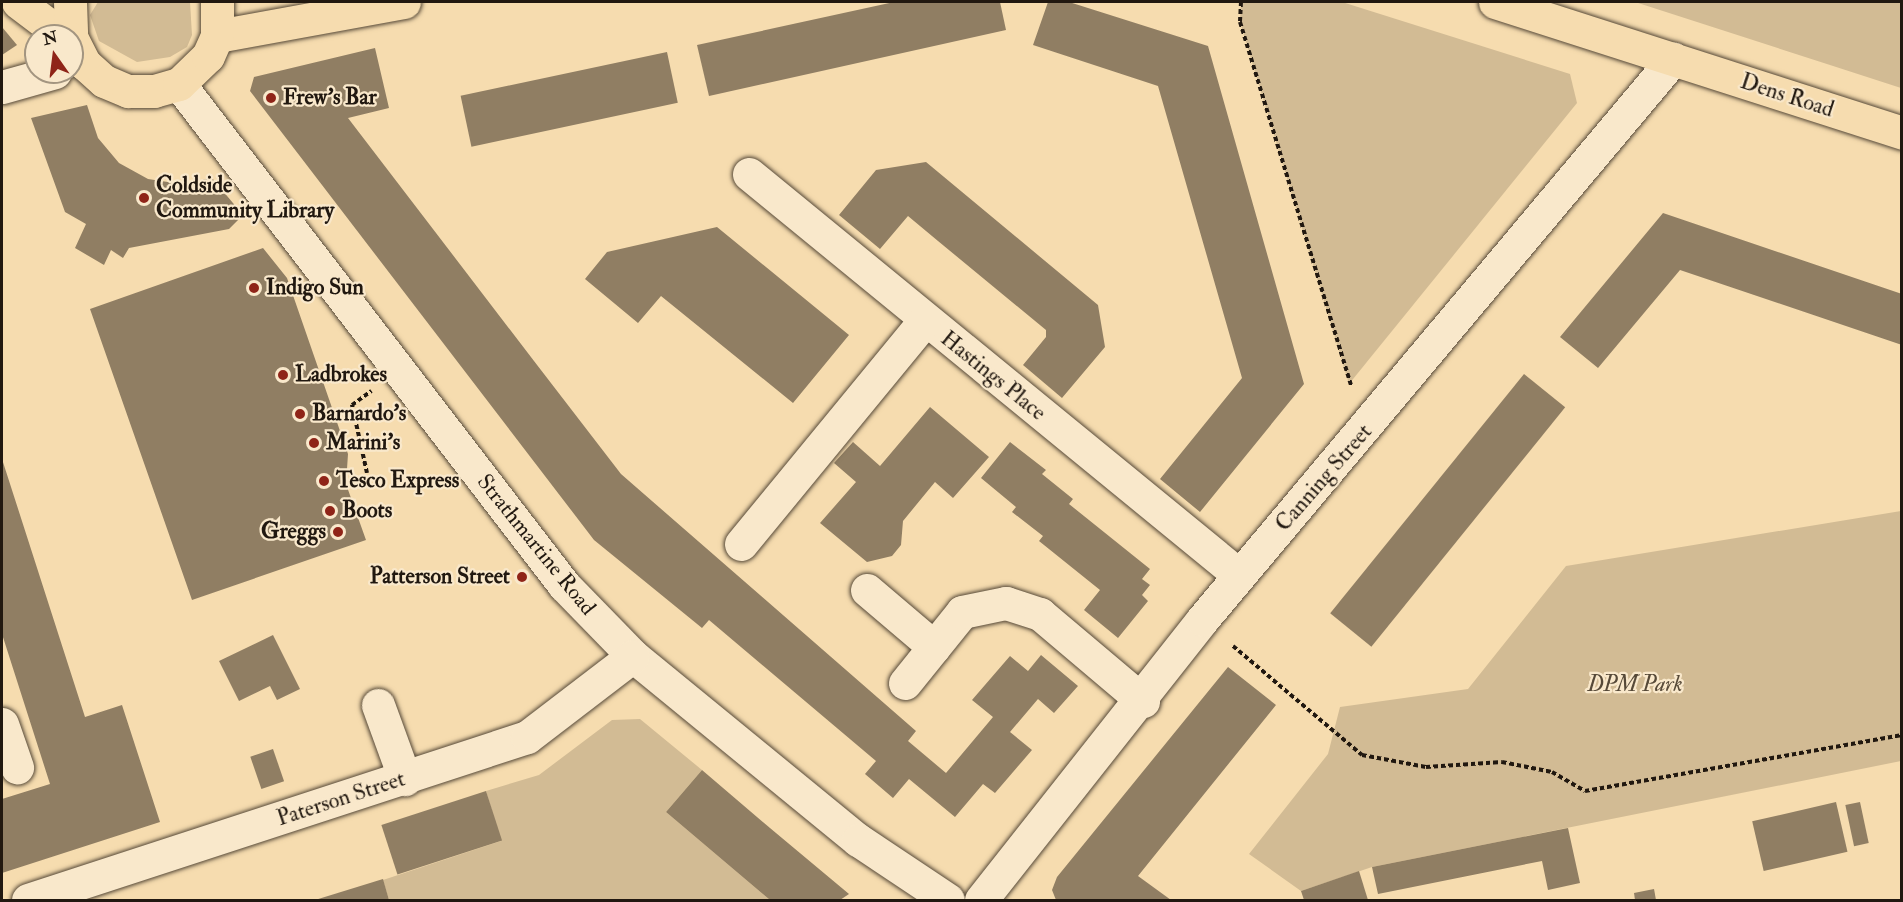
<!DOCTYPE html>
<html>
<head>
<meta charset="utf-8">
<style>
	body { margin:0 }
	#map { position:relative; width:1903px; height:902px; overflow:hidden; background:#f6dcaf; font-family:"IM FELL Double Pica",serif }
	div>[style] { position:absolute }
	.green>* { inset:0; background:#d2bb94 }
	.building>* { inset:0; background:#907e63; transform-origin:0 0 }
	.path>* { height:4px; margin-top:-2px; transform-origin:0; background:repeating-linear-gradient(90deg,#211810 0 4.5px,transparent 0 7.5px) }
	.roads { filter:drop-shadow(0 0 2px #564938) drop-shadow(0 0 2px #564938) }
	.minor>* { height:33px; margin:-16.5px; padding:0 16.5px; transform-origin:16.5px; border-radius:16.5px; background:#f9e8cb }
	.major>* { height:33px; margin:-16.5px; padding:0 16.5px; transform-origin:16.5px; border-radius:16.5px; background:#f6dcaf }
	.dots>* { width:16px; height:16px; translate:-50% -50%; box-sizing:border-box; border:3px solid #f9e8cb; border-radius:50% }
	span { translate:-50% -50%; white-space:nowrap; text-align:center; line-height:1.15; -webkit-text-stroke:4.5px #f9e8cb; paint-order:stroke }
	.street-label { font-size:22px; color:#211810 }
	.poi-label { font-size:22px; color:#211810; font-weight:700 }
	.left { translate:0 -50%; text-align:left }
	.right { translate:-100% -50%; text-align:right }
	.park-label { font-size:22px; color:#564938; font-style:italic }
	.frame { position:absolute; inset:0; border:3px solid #211810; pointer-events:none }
	.north { position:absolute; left:24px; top:24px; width:60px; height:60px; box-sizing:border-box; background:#f9e8cb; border:2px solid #a39580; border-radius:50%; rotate:346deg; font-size:16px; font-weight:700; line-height:24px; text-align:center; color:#211810 }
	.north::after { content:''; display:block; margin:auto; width:21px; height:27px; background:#8f2418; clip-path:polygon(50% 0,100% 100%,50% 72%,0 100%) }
</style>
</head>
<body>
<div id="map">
	<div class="green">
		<div style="clip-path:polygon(98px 2px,190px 2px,192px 35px,187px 47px,170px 57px,137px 62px,99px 41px,90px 15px)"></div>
		<div style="clip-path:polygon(1241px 2px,1342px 2px,1570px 74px,1577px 103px,1349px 384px,1240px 22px)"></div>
		<div style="clip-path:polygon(1635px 2px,1901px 2px,1901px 88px,1830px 65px)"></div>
		<div style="clip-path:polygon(1901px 511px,1901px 761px,1372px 867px,1301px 891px,1249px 854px,1328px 754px,1340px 707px,1468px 689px,1566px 566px)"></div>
		<div style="clip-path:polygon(640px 719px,702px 770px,666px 812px,770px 900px,389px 900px,383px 880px,501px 841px,486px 791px,539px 775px,612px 720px)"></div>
	</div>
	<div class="building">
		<div style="clip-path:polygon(894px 2px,1000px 2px,1006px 30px,709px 96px,697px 45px)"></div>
		<div style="clip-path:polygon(1048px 2px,1069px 2px,1208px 46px,1304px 384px,1200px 512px,1160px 479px,1242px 378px,1158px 86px,1033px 45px)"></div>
		<div style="clip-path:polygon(2px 27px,17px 45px,2px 55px)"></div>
		<div style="clip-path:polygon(375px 48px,389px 108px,348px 118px,534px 361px,621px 474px,916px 731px,908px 741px,946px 773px,993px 717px,972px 700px,1010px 656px,1028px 671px,1041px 655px,1078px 686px,1054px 713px,1038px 699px,1010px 732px,1032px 750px,995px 793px,983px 784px,955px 817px,909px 779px,893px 798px,865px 774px,876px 761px,709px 620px,702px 628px,594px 540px,250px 91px,254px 77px)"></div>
		<div style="left:667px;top:52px;width:52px;height:211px;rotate:78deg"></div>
		<div style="clip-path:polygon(87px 105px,98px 138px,119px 163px,148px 179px,181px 184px,212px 178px,243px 215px,229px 229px,129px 248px,123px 258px,111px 250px,104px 265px,75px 248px,86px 224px,65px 212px,31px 118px)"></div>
		<div style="clip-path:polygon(926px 162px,1098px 305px,1105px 347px,1062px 398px,1023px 365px,1046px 337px,1046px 330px,938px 241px,908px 216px,880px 249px,839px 215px,876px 170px)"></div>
		<div style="clip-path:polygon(1663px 213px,1902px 294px,1902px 345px,1680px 270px,1598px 368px,1560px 337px)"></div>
		<div style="clip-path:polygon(717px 227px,849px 335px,793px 403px,661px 296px,638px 323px,585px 279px,607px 252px)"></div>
		<div style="clip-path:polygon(263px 248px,287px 278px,348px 454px,346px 484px,366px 540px,192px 600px,90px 309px)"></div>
		<div style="left:1524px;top:374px;width:53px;height:308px;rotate:39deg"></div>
		<div style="clip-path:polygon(930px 407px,989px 457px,953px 498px,935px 482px,903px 521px,901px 545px,892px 556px,867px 562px,820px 523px,856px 482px,834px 463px,853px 442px,880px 466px)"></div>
		<div style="clip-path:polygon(1010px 442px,1046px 470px,1042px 474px,1073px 499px,1069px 504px,1150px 569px,1142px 579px,1150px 585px,1142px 595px,1148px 601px,1118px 638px,1084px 610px,1100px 590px,1039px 541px,1043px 536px,1012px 512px,1016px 507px,981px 478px)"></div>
		<div style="clip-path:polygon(2px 459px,85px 717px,122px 705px,160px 822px,2px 873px,2px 799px,50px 784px,2px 634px)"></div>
		<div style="clip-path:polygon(273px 635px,300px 689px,277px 700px,270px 686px,239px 701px,219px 661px)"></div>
		<div style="clip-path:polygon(1228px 667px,1276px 705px,1138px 876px,1171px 900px,1056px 900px,1052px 890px,1057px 877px)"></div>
		<div style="left:273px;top:749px;width:34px;height:24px;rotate:71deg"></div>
		<div style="clip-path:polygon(702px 770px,770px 828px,849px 894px,840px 900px,770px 900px,666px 812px)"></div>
		<div style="left:486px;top:791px;width:52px;height:110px;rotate:72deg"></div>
		<div style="left:1836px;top:802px;width:51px;height:86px;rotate:77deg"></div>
		<div style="left:1860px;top:802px;width:42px;height:15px;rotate:78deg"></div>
		<div style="clip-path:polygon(1568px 828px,1580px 883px,1548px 890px,1542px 861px,1378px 894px,1372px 867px)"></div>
		<div style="clip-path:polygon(1359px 871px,1368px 900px,1304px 900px,1301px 891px)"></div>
		<div style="clip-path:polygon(383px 879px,389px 900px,315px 900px)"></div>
		<div style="clip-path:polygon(1654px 889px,1656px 900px,1635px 900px,1634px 893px)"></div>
	</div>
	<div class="path">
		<div style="left:1241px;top:2px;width:20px;rotate:93deg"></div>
		<div style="left:1240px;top:22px;width:381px;rotate:73deg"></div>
		<div style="left:367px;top:473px;width:70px;rotate:-102.4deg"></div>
		<div style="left:352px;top:405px;width:24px;rotate:-36deg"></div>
		<div style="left:1233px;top:646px;width:169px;rotate:40.2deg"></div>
		<div style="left:1362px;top:755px;width:65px;rotate:10.6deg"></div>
		<div style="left:1426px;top:767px;width:76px;rotate:-3.8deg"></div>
		<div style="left:1502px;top:762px;width:51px;rotate:11.3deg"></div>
		<div style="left:1552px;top:772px;width:38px;rotate:30deg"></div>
		<div style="left:1585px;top:791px;width:322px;rotate:-10deg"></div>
	</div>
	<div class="roads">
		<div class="minor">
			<div style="left:179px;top:84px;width:632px;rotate:52.46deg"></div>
			<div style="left:564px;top:585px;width:99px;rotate:45.8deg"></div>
			<div style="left:633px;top:656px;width:291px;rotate:39.3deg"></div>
			<div style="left:858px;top:840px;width:108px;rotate:33.7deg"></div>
			<div style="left:2px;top:87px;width:55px;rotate:-15.8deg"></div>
			<div style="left:749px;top:174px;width:633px;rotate:39.3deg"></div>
			<div style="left:741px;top:544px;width:288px;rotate:-50.6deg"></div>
			<div style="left:867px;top:590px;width:88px;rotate:40.4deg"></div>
			<div style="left:905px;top:683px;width:91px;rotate:-51.2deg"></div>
			<div style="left:962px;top:612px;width:45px;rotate:-11.6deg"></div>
			<div style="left:1006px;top:603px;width:36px;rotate:18deg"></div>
			<div style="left:1040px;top:614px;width:135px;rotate:40.2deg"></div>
			<div style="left:378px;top:705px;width:79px;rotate:70deg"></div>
			<div style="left:2px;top:724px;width:46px;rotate:70.8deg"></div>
			<div style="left:28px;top:900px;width:525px;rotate:-18.09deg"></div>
			<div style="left:527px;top:737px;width:133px;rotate:-37.4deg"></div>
			<div style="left:981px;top:900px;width:357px;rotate:-51.7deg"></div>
			<div style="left:1202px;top:620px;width:733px;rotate:-49.98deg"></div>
		</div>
		<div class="major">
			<div style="left:18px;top:2px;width:56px;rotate:37.1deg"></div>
			<div style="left:70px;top:2px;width:34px;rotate:88deg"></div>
			<div style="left:1495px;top:2px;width:428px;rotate:17.8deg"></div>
			<div style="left:217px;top:36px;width:190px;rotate:-10.3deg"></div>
			<div style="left:72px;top:39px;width:28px;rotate:63deg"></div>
			<div style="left:85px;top:64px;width:25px;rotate:42deg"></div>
			<div style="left:104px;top:81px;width:26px;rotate:23deg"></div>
			<div style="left:128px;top:91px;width:26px"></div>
			<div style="left:154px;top:91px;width:26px;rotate:-16deg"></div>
			<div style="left:179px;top:84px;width:40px;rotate:-44deg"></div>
			<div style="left:208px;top:56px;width:22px;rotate:-66deg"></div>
			<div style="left:217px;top:36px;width:34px;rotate:-90deg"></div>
		</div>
	</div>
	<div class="dots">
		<div style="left:271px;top:98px;background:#8f2418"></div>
		<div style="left:144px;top:198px;background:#8f2418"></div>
		<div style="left:254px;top:288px;background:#8f2418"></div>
		<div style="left:283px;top:375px;background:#8f2418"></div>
		<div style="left:300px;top:414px;background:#8f2418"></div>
		<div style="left:314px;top:443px;background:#8f2418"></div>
		<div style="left:324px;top:481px;background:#8f2418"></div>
		<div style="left:330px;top:511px;background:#8f2418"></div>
		<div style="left:338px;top:532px;background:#8f2418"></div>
		<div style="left:522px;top:577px;background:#8f2418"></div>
	</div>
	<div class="street-label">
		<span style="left:1787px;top:96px;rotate:18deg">Dens Road</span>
		<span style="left:993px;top:376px;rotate:39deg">Hastings Place</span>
		<span style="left:1324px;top:478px;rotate:-49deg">Canning Street</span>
		<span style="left:536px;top:545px;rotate:51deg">Strathmartine Road</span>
		<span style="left:341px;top:799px;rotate:-18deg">Paterson Street</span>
	</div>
	<div class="poi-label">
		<span class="left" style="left:283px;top:98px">Frew's Bar</span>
		<span class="left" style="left:156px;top:198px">Coldside<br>Community Library</span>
		<span class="left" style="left:266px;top:288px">Indigo Sun</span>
		<span class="left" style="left:295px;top:375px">Ladbrokes</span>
		<span class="left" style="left:312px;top:414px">Barnardo's</span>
		<span class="left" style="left:326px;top:443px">Marini's</span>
		<span class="left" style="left:336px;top:481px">Tesco Express</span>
		<span class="left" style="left:342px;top:511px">Boots</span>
		<span class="right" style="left:326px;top:532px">Greggs</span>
		<span class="right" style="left:510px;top:577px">Patterson Street</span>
	</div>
	<div class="park-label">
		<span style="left:1635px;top:685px">DPM Park</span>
	</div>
	<div class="frame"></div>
	<div class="north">N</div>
</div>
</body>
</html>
